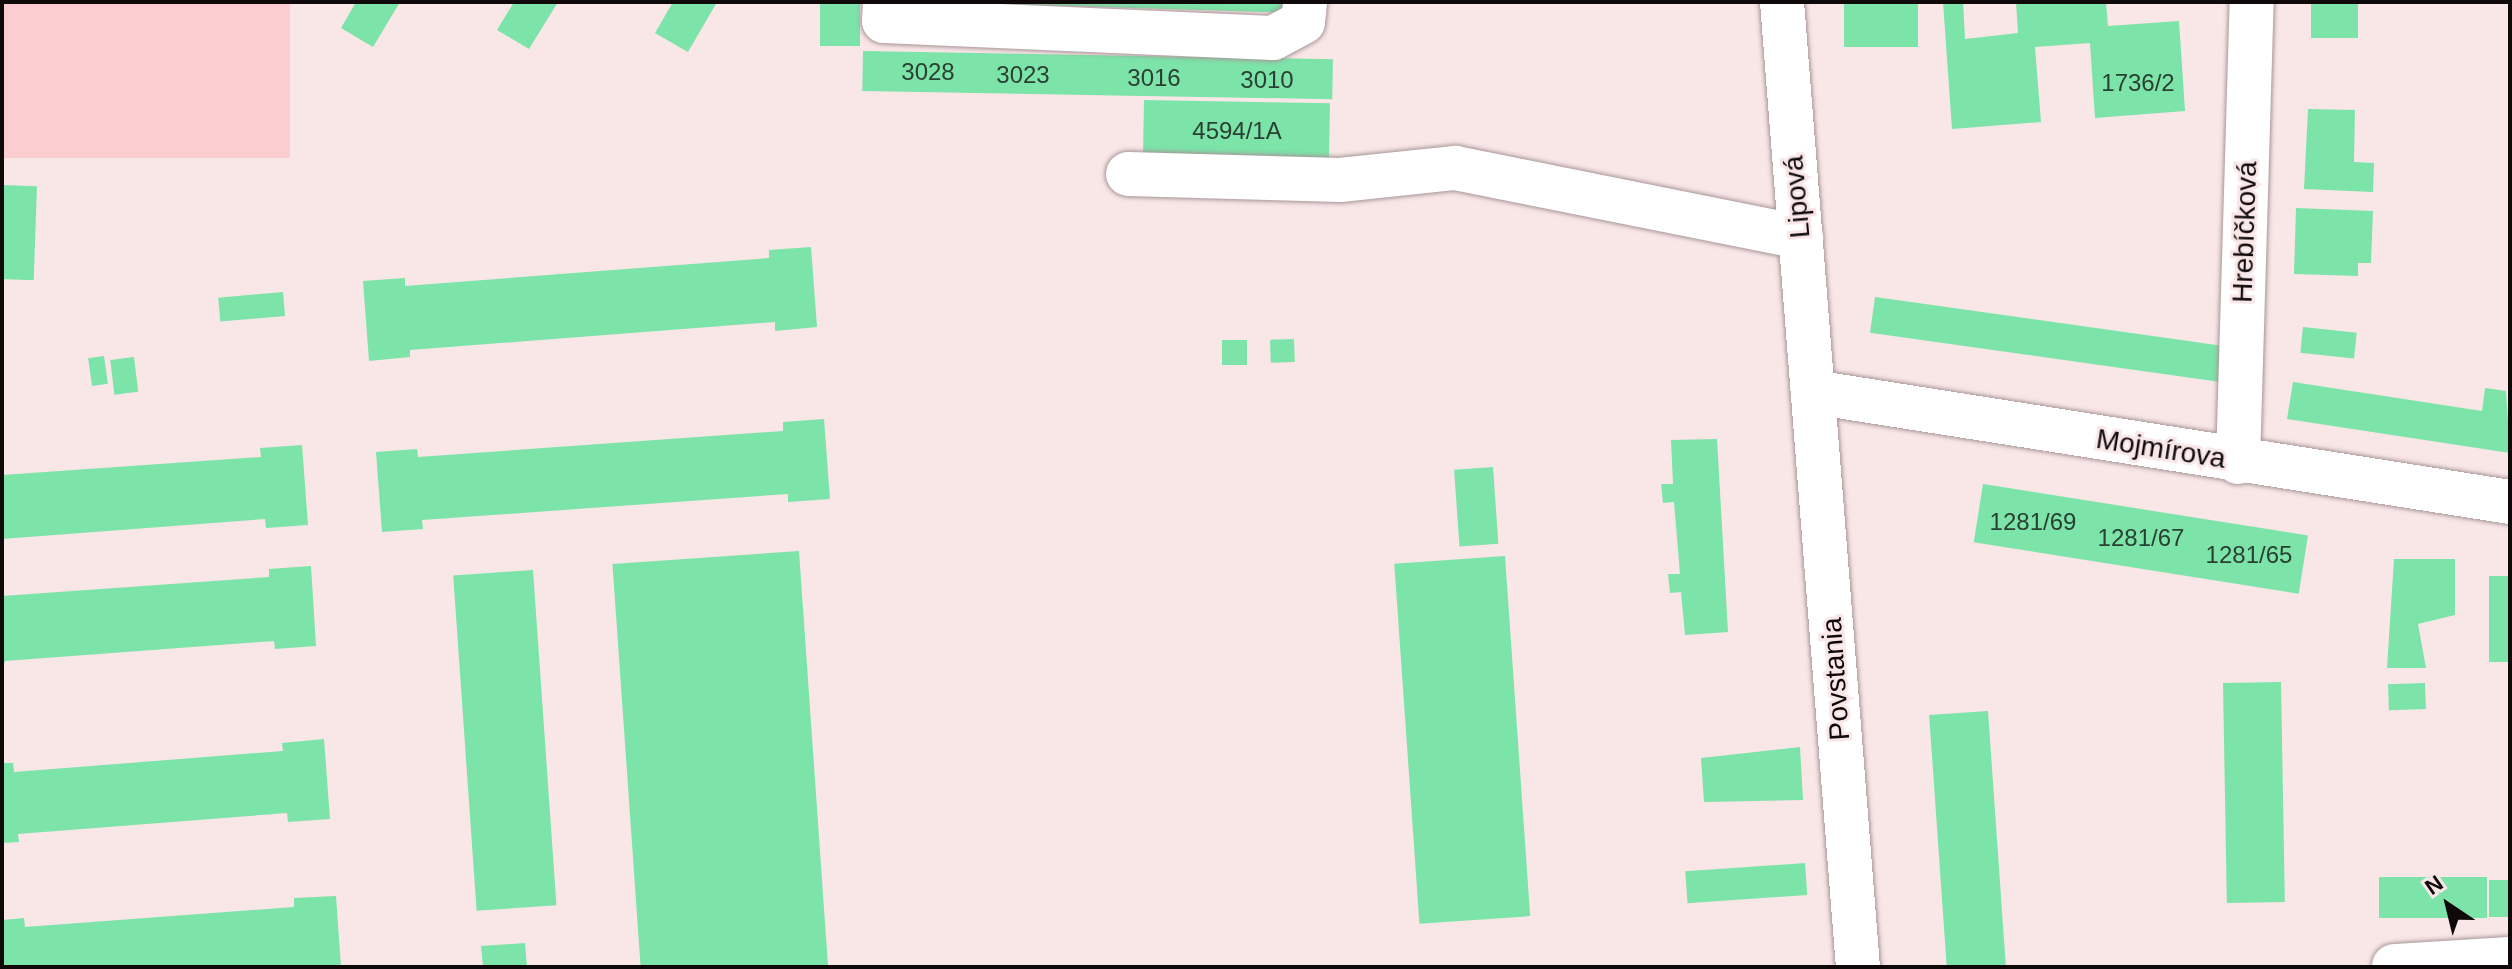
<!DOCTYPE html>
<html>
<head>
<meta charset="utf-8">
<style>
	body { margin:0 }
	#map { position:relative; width:2512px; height:969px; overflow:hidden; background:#f9e6e7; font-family:Arial,sans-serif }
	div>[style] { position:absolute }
	.green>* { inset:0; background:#fbccd0; transform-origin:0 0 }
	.building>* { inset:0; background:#7ce3a9; transform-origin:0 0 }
	.roads { filter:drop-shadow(0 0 2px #a89698) drop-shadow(0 0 2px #a89698) }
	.minor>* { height:44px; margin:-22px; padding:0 22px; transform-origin:22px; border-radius:22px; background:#fff }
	span { translate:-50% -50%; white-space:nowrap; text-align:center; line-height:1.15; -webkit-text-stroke:6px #f9e6e7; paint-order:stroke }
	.number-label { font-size:24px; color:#2a4032 }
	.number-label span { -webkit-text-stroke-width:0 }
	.street-label { font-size:28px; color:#0f090a }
	.frame { position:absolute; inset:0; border:4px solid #0f090a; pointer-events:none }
	.north { position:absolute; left:2408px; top:865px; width:80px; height:80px; -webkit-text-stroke:6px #f9e6e7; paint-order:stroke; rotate:325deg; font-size:22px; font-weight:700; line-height:32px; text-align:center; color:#0f090a }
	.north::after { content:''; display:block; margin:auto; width:28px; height:36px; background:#0f090a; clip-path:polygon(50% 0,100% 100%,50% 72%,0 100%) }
</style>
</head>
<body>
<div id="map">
	<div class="green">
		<div style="left:2px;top:2px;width:288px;height:156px"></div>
	</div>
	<div class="building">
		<div style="clip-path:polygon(356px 2px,400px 2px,373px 47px,341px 28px)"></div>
		<div style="clip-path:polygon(514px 2px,558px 2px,529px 49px,497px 30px)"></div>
		<div style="clip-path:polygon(673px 2px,717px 2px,688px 52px,655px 33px)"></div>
		<div style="left:820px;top:2px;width:40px;height:44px"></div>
		<div style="clip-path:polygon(938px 2px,1297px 2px,1296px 13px)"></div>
		<div style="left:1844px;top:2px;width:74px;height:45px"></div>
		<div style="clip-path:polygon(1943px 2px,1963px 2px,1965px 39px,2018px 33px,2016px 2px,2106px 2px,2108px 26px,2179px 21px,2185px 111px,2095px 118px,2090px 43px,2035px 47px,2041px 122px,1952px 129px)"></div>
		<div style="left:2311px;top:2px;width:47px;height:36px"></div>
		<div style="left:863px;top:51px;width:470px;height:40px;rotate:1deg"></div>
		<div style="left:1144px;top:100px;width:186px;height:57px;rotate:1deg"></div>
		<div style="clip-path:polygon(2308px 109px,2355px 110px,2354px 162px,2374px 163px,2373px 192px,2304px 189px)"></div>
		<div style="left:2px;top:185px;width:35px;height:94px;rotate:2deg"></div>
		<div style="clip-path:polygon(2296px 208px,2373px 211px,2371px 263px,2358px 263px,2358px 276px,2294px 274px)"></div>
		<div style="clip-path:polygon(811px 247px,817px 327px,775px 331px,775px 322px,410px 350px,410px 357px,369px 361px,363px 281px,405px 278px,405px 286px,769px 258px,769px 250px)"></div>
		<div style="left:283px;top:292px;width:24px;height:65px;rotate:85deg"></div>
		<div style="left:1875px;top:297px;width:352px;height:36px;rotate:8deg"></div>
		<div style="left:2303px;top:327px;width:54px;height:26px;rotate:6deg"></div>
		<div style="left:1294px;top:339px;width:23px;height:24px;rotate:88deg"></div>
		<div style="left:1247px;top:340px;width:25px;height:25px;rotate:90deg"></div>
		<div style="left:104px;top:356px;width:28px;height:16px;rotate:82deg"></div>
		<div style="left:134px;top:357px;width:35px;height:24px;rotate:83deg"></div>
		<div style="clip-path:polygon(2293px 382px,2482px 411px,2485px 388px,2506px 391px,2510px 453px,2287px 419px)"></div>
		<div style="clip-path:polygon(824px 419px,830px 499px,788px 502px,788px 494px,422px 520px,423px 529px,382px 532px,376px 452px,417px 449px,418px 457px,783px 431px,783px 422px)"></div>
		<div style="clip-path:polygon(1717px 439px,1728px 632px,1685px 635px,1681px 592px,1670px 593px,1668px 574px,1680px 574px,1674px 502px,1663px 503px,1661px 484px,1673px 484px,1671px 440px)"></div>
		<div style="clip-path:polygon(302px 445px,308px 525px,266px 528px,265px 519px,2px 539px,2px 475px,261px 457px,260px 448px)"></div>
		<div style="left:1493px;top:467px;width:77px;height:39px;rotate:86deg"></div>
		<div style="left:1983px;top:484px;width:329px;height:59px;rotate:9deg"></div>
		<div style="left:799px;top:551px;width:417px;height:187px;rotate:86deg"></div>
		<div style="left:1505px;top:556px;width:361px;height:111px;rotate:86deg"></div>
		<div style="clip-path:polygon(2394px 559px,2455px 559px,2455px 615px,2418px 624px,2426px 668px,2387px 668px)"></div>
		<div style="clip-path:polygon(311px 566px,316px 646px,275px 649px,274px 641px,5px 661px,2px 669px,2px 596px,269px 577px,269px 569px)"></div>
		<div style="left:533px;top:570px;width:336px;height:80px;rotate:86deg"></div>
		<div style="left:2489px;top:576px;width:21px;height:86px"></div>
		<div style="left:2281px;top:682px;width:220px;height:58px;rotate:89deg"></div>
		<div style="left:2425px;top:683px;width:26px;height:37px;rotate:88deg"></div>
		<div style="left:1988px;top:711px;width:257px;height:59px;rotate:86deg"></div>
		<div style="clip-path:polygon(324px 739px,330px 819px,288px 822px,287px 813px,18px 834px,19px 842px,2px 843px,2px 763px,13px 763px,14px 772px,283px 751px,282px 743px)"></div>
		<div style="clip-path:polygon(1800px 747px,1803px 800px,1704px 802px,1701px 758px)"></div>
		<div style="left:1805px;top:863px;width:32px;height:120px;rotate:86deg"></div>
		<div style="left:2487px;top:877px;width:41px;height:108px;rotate:90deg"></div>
		<div style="left:2510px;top:880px;width:37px;height:21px;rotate:90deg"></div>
		<div style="clip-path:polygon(336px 896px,341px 967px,2px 967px,2px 920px,24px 918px,25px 927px,294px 907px,294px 898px)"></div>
		<div style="clip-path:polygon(525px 943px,527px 967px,483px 967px,481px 946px)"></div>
	</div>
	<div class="roads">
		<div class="minor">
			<div style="left:885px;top:2px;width:19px;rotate:93deg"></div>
			<div style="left:884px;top:21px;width:389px;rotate:2.5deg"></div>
			<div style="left:1273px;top:38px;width:34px;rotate:-28deg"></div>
			<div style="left:1303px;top:22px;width:20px;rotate:-84deg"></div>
			<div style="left:1782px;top:2px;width:968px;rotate:85.5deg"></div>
			<div style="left:1128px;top:174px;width:212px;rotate:1.6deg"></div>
			<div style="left:1340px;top:180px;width:116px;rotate:-6deg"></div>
			<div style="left:1455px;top:168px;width:353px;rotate:11.3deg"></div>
			<div style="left:1813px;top:392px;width:706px;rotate:8.97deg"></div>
			<div style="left:2238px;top:462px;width:460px;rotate:-88.3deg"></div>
			<div style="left:2394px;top:966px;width:116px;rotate:-3.5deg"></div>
		</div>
	</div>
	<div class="number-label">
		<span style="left:928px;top:72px">3028</span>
		<span style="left:1023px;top:75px">3023</span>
		<span style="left:1154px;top:78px">3016</span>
		<span style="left:1267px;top:80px">3010</span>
		<span style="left:2138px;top:83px">1736/2</span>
		<span style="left:1237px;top:131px">4594/1A</span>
		<span style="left:2033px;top:522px">1281/69</span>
		<span style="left:2141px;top:538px">1281/67</span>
		<span style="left:2249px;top:555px">1281/65</span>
	</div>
	<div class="street-label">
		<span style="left:1797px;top:197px;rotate:-95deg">Lipová</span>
		<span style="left:2245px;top:232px;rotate:-88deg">Hrebíčková</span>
		<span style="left:2161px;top:449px;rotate:9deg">Mojmírova</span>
		<span style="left:1836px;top:679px;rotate:-94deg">Povstania</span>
	</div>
	<div class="frame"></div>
	<div class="north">N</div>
</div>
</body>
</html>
